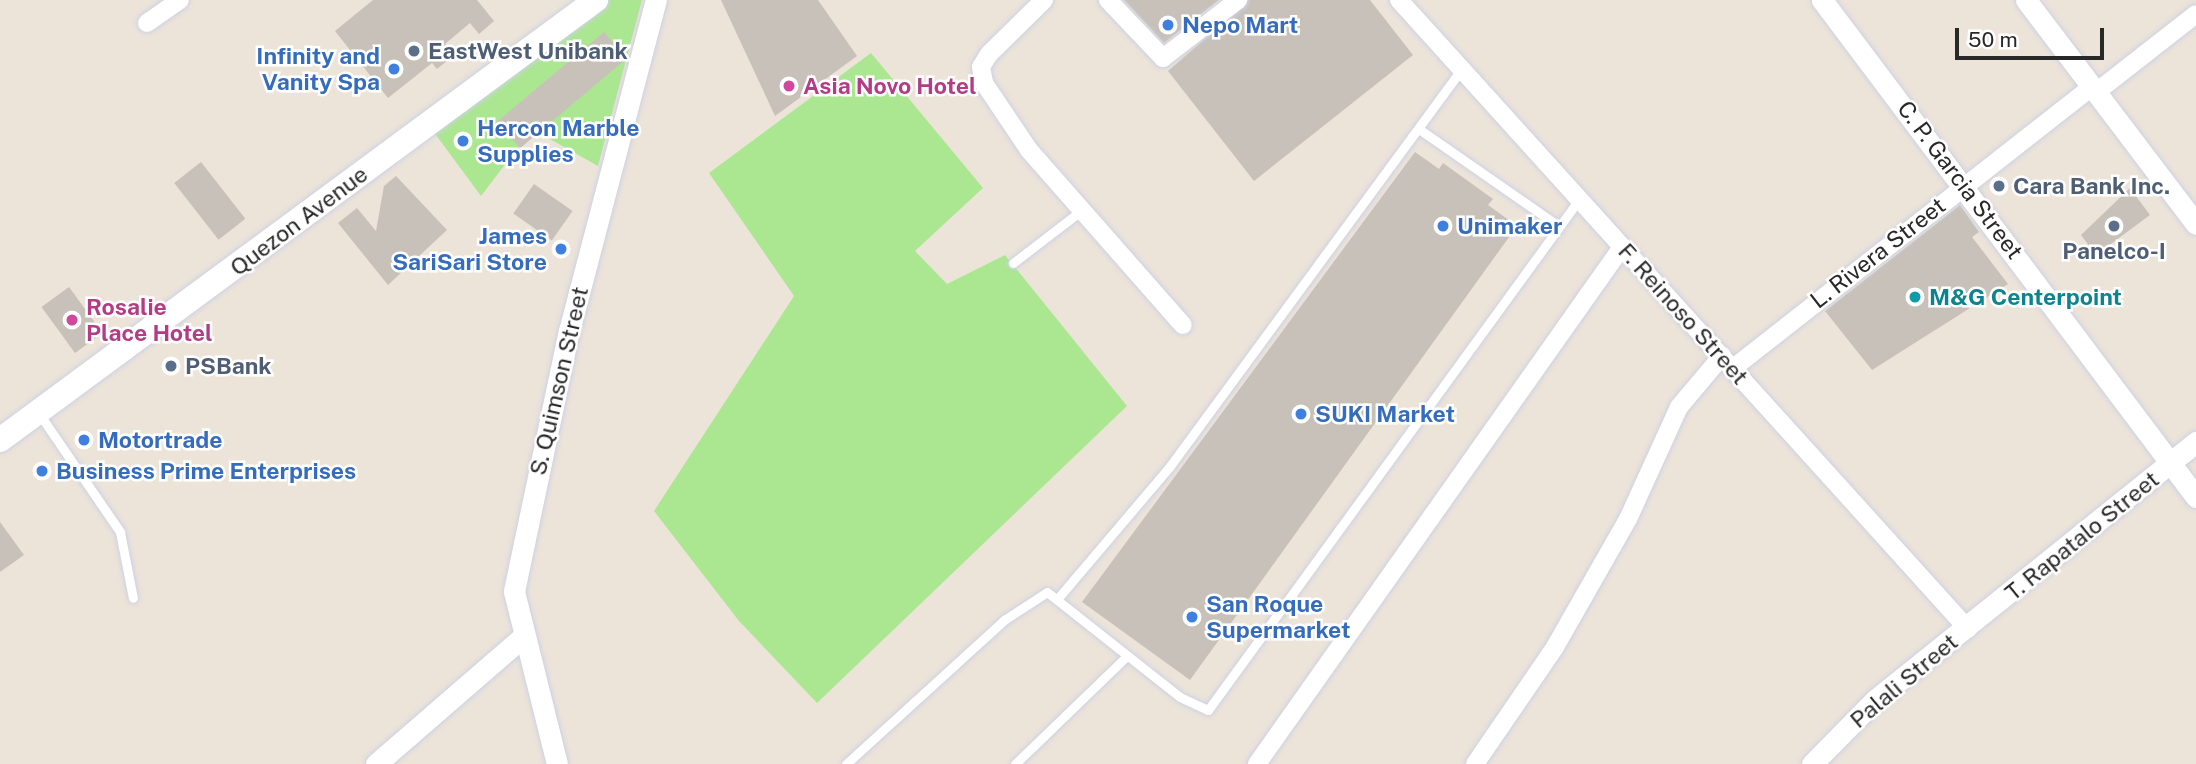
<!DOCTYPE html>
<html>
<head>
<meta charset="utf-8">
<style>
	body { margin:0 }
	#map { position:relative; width:2196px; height:764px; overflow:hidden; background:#ece4d9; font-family:"Public Sans",sans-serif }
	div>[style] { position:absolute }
	.green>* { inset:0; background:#abe791 }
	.building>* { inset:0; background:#c7c1b9; transform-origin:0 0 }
	.roads { filter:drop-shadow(0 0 2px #ced1e3) drop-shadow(0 0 2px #ced1e3) }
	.service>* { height:9px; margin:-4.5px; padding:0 4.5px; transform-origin:4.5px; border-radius:4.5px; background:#fff }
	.minor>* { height:18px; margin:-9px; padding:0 9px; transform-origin:9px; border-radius:9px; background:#fff }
	.tertiary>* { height:21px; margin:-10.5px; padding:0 10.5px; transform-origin:10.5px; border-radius:10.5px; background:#fff }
	.secondary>* { height:24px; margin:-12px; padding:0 12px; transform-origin:12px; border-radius:12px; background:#fff }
	.dots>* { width:19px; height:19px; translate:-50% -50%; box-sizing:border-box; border:4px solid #fff; border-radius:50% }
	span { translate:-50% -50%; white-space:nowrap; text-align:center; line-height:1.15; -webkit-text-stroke:5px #fff; paint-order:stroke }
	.shop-label { font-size:23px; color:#366cbe; font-weight:700 }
	.left { translate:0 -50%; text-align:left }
	.right { translate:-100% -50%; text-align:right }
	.service-label { font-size:23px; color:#4e5e75; font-weight:700 }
	.hotel-label { font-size:23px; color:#b23c85; font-weight:700 }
	.street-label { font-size:23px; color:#282828 }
	.culture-label { font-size:23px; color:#0d838f; font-weight:700 }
	.scale { position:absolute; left:1955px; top:28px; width:149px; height:32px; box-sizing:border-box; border:4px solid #282828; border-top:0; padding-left:9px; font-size:21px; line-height:24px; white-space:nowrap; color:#282828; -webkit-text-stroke:5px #fff; paint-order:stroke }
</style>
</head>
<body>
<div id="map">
	<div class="green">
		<div style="clip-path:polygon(607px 0,642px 0,598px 166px,532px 129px,481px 196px,433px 131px)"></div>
		<div style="clip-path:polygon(871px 53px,983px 188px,915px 251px,947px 284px,1005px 255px,1127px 406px,817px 703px,739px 621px,654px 511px,794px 296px,709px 173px)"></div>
	</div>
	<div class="building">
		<div style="clip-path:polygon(373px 0,477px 0,494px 21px,479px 34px,470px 23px,445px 44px,454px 55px,437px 69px,432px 63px,388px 98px,335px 31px)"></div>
		<div style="clip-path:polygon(721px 0,818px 0,857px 56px,775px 116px)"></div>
		<div style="clip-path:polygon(1124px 0,1219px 0,1164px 43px)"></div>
		<div style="clip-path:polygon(1249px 0,1370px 0,1413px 55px,1254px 181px,1168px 71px)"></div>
		<div style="left:604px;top:32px;width:35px;height:139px;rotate:50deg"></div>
		<div style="clip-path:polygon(1415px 152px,1439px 169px,1443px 163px,1493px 199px,1488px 205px,1517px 226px,1190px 680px,1082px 602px)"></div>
		<div style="left:201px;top:162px;width:72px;height:34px;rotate:52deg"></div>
		<div style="clip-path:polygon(396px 176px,447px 230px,388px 285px,338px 223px,357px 208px,376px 231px,384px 186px)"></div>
		<div style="left:534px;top:184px;width:47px;height:36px;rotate:35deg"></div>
		<div style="clip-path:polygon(2130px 188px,2150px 215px,2096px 255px,2081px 235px)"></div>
		<div style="clip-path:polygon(1960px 205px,1979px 232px,1972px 237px,2008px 284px,1872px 370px,1825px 311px)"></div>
		<div style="left:69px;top:287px;width:57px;height:34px;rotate:54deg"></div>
		<div style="clip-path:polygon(0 522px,24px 555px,0 572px)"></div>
	</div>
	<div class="roads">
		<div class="service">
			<div style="left:1419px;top:129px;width:168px;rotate:34.8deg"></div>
			<div style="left:1013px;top:263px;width:88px;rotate:-37.6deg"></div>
			<div style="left:40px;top:415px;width:142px;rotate:55.6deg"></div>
			<div style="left:120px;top:532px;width:67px;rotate:78.9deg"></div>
			<div style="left:1059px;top:597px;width:172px;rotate:-49.7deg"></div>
			<div style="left:1170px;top:466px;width:490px;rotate:-53.7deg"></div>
			<div style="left:846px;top:764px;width:214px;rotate:-42.3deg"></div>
			<div style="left:1004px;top:620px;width:51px;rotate:-33.1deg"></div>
			<div style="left:1047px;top:592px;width:169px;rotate:38.3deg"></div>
			<div style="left:1180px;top:697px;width:31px;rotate:25deg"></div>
			<div style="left:1208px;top:710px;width:629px;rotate:-53.99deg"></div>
			<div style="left:1015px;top:764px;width:156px;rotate:-44deg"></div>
		</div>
		<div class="minor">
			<div style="left:1044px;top:0;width:77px;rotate:135.5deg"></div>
			<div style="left:989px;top:54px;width:15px;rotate:122deg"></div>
			<div style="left:981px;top:67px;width:16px;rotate:79deg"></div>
			<div style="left:984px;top:83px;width:81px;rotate:56.1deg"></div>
			<div style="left:1029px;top:150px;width:233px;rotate:48.7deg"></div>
			<div style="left:1108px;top:0;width:80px;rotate:46.5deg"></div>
			<div style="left:1163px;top:58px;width:95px;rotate:-37.7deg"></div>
			<div style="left:1399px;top:0;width:848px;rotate:47.87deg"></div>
			<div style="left:147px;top:23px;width:40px;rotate:-34.9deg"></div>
			<div style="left:2095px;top:93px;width:128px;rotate:-38deg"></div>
			<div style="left:1732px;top:369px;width:456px;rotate:-38.1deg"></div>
			<div style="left:1257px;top:764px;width:633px;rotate:-54.78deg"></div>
			<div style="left:1475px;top:764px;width:142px;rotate:-55.6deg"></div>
			<div style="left:1555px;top:647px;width:147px;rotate:-60.3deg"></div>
			<div style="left:1628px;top:519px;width:123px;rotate:-65.5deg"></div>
			<div style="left:1679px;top:407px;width:67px;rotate:-49.9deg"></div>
		</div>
		<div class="tertiary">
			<div style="left:1822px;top:0;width:622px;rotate:53.04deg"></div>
			<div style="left:2026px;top:0;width:281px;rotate:52.8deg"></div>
			<div style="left:376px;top:764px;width:196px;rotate:-40.9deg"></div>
			<div style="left:557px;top:764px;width:178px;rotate:-104deg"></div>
			<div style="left:514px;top:591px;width:266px;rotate:-78.1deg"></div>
			<div style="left:569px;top:331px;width:342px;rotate:-75.3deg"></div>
			<div style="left:1812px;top:764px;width:90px;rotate:-45.5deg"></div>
			<div style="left:1875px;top:700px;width:412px;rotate:-38.8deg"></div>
		</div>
		<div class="secondary">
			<div style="left:0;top:440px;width:741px;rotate:-36.44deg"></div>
		</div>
	</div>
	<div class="dots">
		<div style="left:1168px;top:25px;background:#3f7fe0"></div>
		<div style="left:414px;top:51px;background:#5c6f8a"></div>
		<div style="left:394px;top:69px;background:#3f7fe0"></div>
		<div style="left:789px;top:86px;background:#d1479c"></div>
		<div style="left:463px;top:141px;background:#3f7fe0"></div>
		<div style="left:1999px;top:186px;background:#5c6f8a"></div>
		<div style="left:1443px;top:226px;background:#3f7fe0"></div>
		<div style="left:2114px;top:226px;background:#5c6f8a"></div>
		<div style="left:561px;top:249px;background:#3f7fe0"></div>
		<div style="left:1915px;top:297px;background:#0f9aa8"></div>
		<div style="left:72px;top:320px;background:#d1479c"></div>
		<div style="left:171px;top:366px;background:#5c6f8a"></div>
		<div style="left:1301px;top:414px;background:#3f7fe0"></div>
		<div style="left:84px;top:440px;background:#3f7fe0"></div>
		<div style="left:42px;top:471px;background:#3f7fe0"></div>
		<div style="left:1192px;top:617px;background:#3f7fe0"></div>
	</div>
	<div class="shop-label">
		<span class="left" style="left:1182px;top:25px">Nepo Mart</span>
		<span class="right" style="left:380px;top:69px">Infinity and<br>Vanity Spa</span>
		<span class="left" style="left:477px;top:141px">Hercon Marble<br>Supplies</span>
		<span class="left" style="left:1457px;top:226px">Unimaker</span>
		<span class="right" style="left:547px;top:249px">James<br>SariSari Store</span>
		<span class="left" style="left:1315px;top:414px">SUKI Market</span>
		<span class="left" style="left:98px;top:440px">Motortrade</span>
		<span class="left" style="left:56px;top:471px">Business Prime Enterprises</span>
		<span class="left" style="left:1206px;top:617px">San Roque<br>Supermarket</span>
	</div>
	<div class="service-label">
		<span class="left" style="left:428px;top:51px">EastWest Unibank</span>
		<span class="left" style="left:2013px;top:186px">Cara Bank Inc.</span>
		<span style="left:2114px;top:251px">Panelco-I</span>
		<span class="left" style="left:185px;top:366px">PSBank</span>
	</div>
	<div class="hotel-label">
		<span class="left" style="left:803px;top:86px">Asia Novo Hotel</span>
		<span class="left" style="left:86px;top:320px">Rosalie<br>Place Hotel</span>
	</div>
	<div class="street-label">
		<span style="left:1960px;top:180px;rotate:53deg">C. P. Garcia Street</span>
		<span style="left:299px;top:221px;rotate:-37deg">Quezon Avenue</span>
		<span style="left:1878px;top:253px;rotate:-38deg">L. Rivera Street</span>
		<span style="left:1683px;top:314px;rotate:48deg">F. Reinoso Street</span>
		<span style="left:559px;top:381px;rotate:-77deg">S. Quimson Street</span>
		<span style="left:2082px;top:536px;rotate:-39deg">T. Rapatalo Street</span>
		<span style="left:1904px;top:681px;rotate:-40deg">Palali Street</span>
	</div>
	<div class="culture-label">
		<span class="left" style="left:1929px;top:297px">M&amp;G Centerpoint</span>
	</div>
	<div class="scale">50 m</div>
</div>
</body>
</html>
